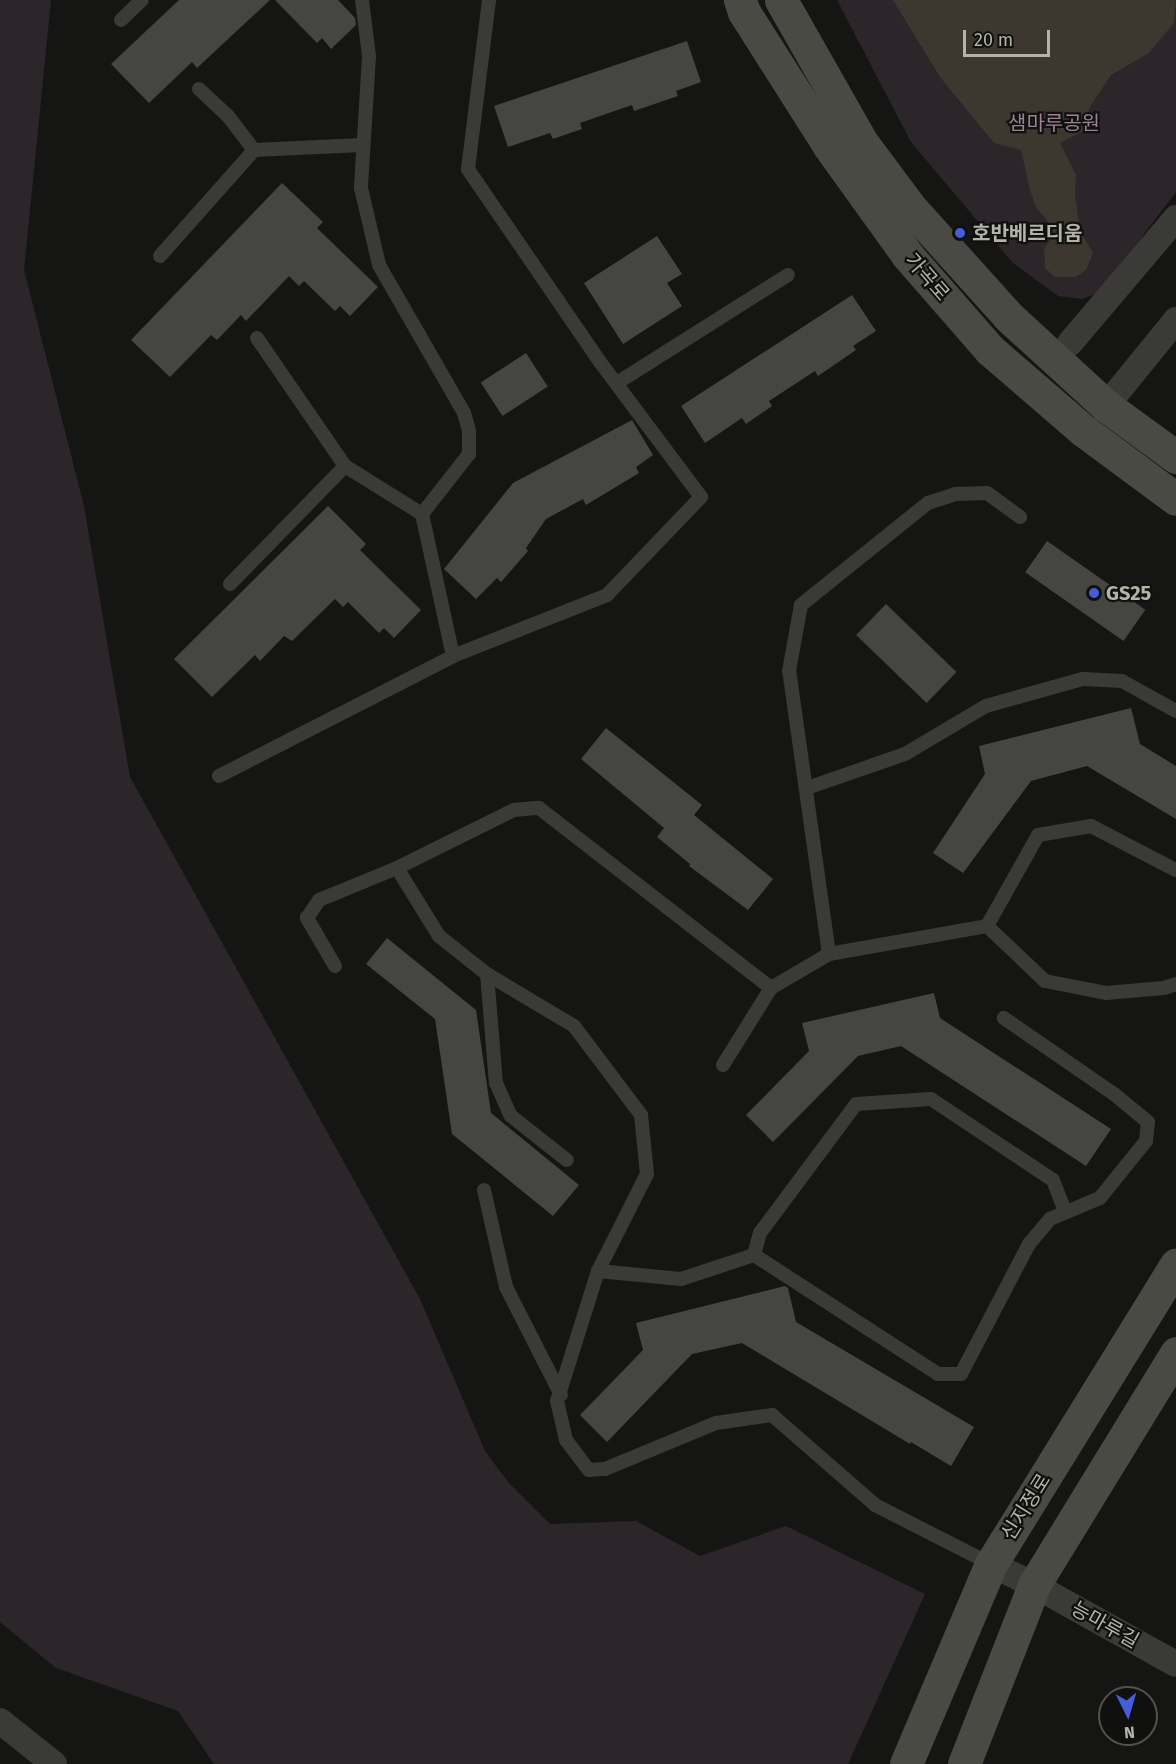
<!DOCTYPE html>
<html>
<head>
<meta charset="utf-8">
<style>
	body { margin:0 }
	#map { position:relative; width:1176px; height:1764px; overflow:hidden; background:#151614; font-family:"Fira Sans","Noto Sans KR",sans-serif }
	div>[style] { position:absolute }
	.green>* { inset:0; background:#2c252a }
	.water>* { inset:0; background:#3d372f }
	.building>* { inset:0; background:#454541; transform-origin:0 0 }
	.lane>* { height:14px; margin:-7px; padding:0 7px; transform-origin:7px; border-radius:7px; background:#3a3a36 }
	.street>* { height:26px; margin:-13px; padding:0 13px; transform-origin:13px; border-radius:13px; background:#3a3a36 }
	.secondary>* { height:33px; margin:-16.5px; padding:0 16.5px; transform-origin:16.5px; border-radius:16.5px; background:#4a4a44 }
	.dots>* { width:16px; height:16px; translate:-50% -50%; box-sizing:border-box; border:3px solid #10110f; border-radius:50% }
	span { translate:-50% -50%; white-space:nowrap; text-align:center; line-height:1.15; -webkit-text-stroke:4.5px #10110f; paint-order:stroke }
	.park-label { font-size:20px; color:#9d8196 }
	.poi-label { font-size:20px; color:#b4b3a7; font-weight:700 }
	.left { translate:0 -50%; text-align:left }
	.street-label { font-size:20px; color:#b4b3a7 }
	.north { position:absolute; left:1098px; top:1686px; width:60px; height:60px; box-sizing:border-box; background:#10110f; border:2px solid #52524c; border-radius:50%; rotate:175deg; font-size:16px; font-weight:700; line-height:24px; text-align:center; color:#b4b3a7 }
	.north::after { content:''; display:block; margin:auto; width:21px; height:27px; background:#455cdd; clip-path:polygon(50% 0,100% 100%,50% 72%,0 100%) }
	.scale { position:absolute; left:963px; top:30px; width:87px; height:27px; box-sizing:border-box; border:3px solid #b4b3a7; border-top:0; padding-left:8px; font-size:18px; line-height:21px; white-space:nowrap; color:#b4b3a7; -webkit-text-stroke:4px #10110f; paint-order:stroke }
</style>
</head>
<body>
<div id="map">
	<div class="green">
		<div style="clip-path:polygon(0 0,51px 0,24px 270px,84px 506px,130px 777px,420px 1299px,485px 1451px,508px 1482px,550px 1524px,636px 1521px,700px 1556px,786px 1526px,925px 1594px,848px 1764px,214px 1764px,178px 1711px,56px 1668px,0 1622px)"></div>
		<div style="clip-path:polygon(837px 0,1176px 0,1176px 192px,1144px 234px,1111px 288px,1082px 299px,1058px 296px,1012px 262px,911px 142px)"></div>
	</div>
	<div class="water">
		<div style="clip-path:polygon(893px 0,1176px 0,1174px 23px,1149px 53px,1111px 75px,1090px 107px,1083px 131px,1060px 143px,1076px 175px,1075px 195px,1080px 231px,1093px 253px,1086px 270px,1075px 277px,1055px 277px,1045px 268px,1044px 249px,1052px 237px,1047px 220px,1036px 207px,1030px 190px,1021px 150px,994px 143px,940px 77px)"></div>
	</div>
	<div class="building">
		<div style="clip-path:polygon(179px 0,270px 0,197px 68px,192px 62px,149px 103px,111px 64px)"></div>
		<div style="clip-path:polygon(275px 0,338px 0,355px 18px,356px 25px,331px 49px,322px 38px,317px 43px)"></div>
		<div style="clip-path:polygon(687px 41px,701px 82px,676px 91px,678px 96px,634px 111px,632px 105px,580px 123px,582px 129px,553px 139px,550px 133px,508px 147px,494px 106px)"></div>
		<div style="clip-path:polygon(282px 183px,323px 222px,317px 228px,378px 287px,350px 316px,340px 306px,335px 311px,304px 281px,299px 286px,289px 276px,246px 321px,241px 315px,217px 340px,211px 335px,170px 377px,131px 340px)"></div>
		<div style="clip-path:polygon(657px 236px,682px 274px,667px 283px,682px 306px,623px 344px,584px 283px)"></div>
		<div style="clip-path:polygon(852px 295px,876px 331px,853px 346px,856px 350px,818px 376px,815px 371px,769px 401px,772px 406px,746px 424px,742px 418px,705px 443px,681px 406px)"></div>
		<div style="left:526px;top:353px;width:40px;height:54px;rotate:57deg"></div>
		<div style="clip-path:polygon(632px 420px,653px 455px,636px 467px,639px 473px,586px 505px,583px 499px,546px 519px,526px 548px,528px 551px,501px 582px,497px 578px,476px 599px,444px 569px,513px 483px)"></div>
		<div style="clip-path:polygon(328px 506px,366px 544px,360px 550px,421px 610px,394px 638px,384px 628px,379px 633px,348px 602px,343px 607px,335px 599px,292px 641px,284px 636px,260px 661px,255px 655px,212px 697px,174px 659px)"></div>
		<div style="left:1047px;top:541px;width:120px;height:38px;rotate:35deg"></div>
		<div style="left:886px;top:604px;width:98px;height:43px;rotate:44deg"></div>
		<div style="clip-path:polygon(1131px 708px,1140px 744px,1176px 766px,1176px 819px,1087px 766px,1031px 781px,963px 873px,933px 853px,985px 774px,979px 746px)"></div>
		<div style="clip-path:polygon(606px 728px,702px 805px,694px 815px,773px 879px,748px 910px,689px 866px,690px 864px,657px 837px,664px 828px,581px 759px)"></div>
		<div style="clip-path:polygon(387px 938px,476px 1010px,491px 1113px,579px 1185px,553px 1216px,452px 1134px,435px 1019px,366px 964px)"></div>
		<div style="clip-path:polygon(934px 993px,940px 1018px,1111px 1129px,1086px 1166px,901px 1046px,858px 1056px,773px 1142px,746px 1115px,809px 1051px,802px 1023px)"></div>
		<div style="clip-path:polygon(785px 1286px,788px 1288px,796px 1322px,974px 1427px,951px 1466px,911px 1442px,910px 1444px,742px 1343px,692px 1354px,607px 1442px,580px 1415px,643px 1350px,636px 1323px)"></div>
	</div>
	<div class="lane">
		<div style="left:362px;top:0;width:56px;rotate:82.9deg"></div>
		<div style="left:369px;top:56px;width:132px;rotate:93.5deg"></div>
		<div style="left:361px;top:188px;width:79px;rotate:76.8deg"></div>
		<div style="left:379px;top:265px;width:171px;rotate:60.1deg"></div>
		<div style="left:464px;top:413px;width:19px;rotate:74deg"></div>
		<div style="left:469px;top:431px;width:23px;rotate:90deg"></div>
		<div style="left:469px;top:454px;width:76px;rotate:128.1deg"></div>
		<div style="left:121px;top:20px;width:29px;rotate:-44deg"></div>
		<div style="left:199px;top:89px;width:40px;rotate:43deg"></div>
		<div style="left:228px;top:116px;width:43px;rotate:52.6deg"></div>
		<div style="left:160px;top:256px;width:142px;rotate:-48.4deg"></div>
		<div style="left:254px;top:150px;width:108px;rotate:-2.7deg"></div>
		<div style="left:257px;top:338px;width:155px;rotate:55.5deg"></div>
		<div style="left:345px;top:466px;width:91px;rotate:31.9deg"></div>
		<div style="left:422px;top:514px;width:145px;rotate:77.7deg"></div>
		<div style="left:617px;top:383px;width:202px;rotate:-32.3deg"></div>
		<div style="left:230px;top:584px;width:165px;rotate:-45.7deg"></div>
		<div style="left:219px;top:776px;width:263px;rotate:-27.1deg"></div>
		<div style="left:453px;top:656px;width:166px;rotate:-21.6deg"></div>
		<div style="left:607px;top:595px;width:136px;rotate:-46.2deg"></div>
		<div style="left:701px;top:497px;width:169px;rotate:-126.8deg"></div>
		<div style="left:600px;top:362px;width:234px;rotate:-124.4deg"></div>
		<div style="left:468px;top:169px;width:170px;rotate:-82.9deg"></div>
		<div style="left:807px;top:788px;width:104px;rotate:-19.1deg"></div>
		<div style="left:905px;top:754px;width:94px;rotate:-30.7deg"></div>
		<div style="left:986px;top:706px;width:101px;rotate:-15.6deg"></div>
		<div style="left:1083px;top:679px;width:39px;rotate:3deg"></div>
		<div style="left:1122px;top:681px;width:62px;rotate:29.1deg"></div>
		<div style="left:397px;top:868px;width:131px;rotate:-26.4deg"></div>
		<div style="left:514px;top:810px;width:25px;rotate:-5deg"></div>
		<div style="left:539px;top:808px;width:294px;rotate:37.8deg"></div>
		<div style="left:987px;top:926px;width:104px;rotate:-60.7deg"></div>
		<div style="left:1038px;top:835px;width:54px;rotate:-9.6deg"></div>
		<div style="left:1091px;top:826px;width:96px;rotate:27.4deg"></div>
		<div style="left:987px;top:926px;width:80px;rotate:43.5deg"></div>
		<div style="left:1045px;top:981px;width:62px;rotate:11.1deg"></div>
		<div style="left:1106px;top:993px;width:58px;rotate:-4.9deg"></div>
		<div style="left:1164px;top:988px;width:13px;rotate:-18deg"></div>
		<div style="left:829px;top:954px;width:286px;rotate:-98deg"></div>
		<div style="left:789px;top:671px;width:67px;rotate:-79.7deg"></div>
		<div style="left:801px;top:605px;width:163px;rotate:-38.8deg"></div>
		<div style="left:928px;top:503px;width:28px;rotate:-18deg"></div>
		<div style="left:955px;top:494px;width:32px;rotate:-2deg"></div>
		<div style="left:987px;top:493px;width:41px;rotate:36deg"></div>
		<div style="left:335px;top:966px;width:56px;rotate:-120.3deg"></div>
		<div style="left:307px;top:918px;width:22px;rotate:-56deg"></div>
		<div style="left:319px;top:900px;width:84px;rotate:-22.3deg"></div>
		<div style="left:397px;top:868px;width:80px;rotate:58.3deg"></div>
		<div style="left:439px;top:936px;width:61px;rotate:38.4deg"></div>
		<div style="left:487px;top:974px;width:101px;rotate:30.9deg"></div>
		<div style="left:574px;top:1026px;width:111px;rotate:53deg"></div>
		<div style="left:641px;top:1115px;width:59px;rotate:84.2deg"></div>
		<div style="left:647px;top:1174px;width:109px;rotate:116.8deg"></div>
		<div style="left:598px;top:1271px;width:136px;rotate:107.5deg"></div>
		<div style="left:557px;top:1401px;width:40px;rotate:77deg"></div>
		<div style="left:566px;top:1440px;width:38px;rotate:53deg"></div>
		<div style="left:589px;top:1470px;width:16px;rotate:-4deg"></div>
		<div style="left:605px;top:1469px;width:120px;rotate:-22.5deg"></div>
		<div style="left:716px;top:1423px;width:57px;rotate:-8.1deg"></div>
		<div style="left:772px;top:1415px;width:137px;rotate:41.1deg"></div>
		<div style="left:875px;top:1505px;width:130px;rotate:27deg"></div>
		<div style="left:487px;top:974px;width:109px;rotate:85.3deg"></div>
		<div style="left:496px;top:1083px;width:36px;rotate:66deg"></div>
		<div style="left:511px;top:1116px;width:71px;rotate:38.2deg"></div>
		<div style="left:723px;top:1065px;width:91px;rotate:-58.1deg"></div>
		<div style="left:771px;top:988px;width:67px;rotate:-30.4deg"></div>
		<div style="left:829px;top:954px;width:160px;rotate:-10deg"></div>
		<div style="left:484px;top:1190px;width:99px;rotate:77.2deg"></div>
		<div style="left:506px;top:1287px;width:121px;rotate:63deg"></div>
		<div style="left:754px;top:1255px;width:219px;rotate:32.9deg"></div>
		<div style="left:938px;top:1374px;width:23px"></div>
		<div style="left:961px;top:1374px;width:147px;rotate:-62.4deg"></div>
		<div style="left:1029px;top:1244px;width:33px;rotate:-50deg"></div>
		<div style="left:1050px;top:1219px;width:54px;rotate:-22.8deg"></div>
		<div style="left:1100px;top:1198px;width:73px;rotate:-51.1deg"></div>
		<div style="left:1146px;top:1141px;width:19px;rotate:-84deg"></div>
		<div style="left:1148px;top:1122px;width:44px;rotate:-140.5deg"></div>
		<div style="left:1114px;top:1094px;width:134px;rotate:-145.4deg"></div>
		<div style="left:598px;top:1271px;width:83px;rotate:5.5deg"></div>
		<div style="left:681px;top:1279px;width:77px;rotate:-18.2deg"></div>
		<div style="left:754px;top:1255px;width:23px;rotate:-75deg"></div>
		<div style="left:760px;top:1233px;width:161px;rotate:-53.3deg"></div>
		<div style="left:856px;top:1104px;width:75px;rotate:-3.8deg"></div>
		<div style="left:931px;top:1099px;width:146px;rotate:33.6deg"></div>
		<div style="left:1053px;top:1180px;width:34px;rotate:69deg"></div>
	</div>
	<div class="street">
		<div style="left:1070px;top:343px;width:164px;rotate:-49.7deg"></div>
		<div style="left:1106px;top:406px;width:111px;rotate:-50.9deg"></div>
		<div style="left:991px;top:1564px;width:48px;rotate:26deg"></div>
		<div style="left:1034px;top:1585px;width:162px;rotate:29.1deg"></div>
		<div style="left:0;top:1721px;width:69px;rotate:38.5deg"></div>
	</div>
	<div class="secondary">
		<div style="left:740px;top:0;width:13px;rotate:72deg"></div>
		<div style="left:744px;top:12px;width:159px;rotate:57.6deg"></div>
		<div style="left:829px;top:146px;width:135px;rotate:54.3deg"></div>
		<div style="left:908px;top:256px;width:125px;rotate:48.9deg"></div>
		<div style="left:990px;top:350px;width:124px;rotate:40.8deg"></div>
		<div style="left:1084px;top:431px;width:114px;rotate:36.5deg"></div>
		<div style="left:781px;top:0;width:162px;rotate:60.4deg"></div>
		<div style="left:861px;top:141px;width:82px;rotate:53.4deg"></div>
		<div style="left:910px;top:207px;width:148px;rotate:48deg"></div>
		<div style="left:1009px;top:317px;width:132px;rotate:42.5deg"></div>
		<div style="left:1106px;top:406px;width:87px;rotate:36.1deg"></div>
		<div style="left:906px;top:1764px;width:217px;rotate:-67deg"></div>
		<div style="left:991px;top:1564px;width:352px;rotate:-58.3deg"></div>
		<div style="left:964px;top:1764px;width:192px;rotate:-68.6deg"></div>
		<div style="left:1034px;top:1585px;width:272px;rotate:-58.5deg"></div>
	</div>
	<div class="dots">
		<div style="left:960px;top:233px;background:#455cdd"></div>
		<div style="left:1094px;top:593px;background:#455cdd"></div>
	</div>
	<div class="park-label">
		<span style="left:1054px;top:123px">샘마루공원</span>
	</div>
	<div class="poi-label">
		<span class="left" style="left:972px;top:233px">호반베르디움</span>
		<span class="left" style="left:1106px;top:593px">GS25</span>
	</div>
	<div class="street-label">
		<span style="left:927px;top:277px;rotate:49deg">가곡로</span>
		<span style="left:1026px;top:1507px;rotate:-58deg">신지정로</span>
		<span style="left:1105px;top:1625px;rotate:29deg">능마루길</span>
	</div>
	<div class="north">N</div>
	<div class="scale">20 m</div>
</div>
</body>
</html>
